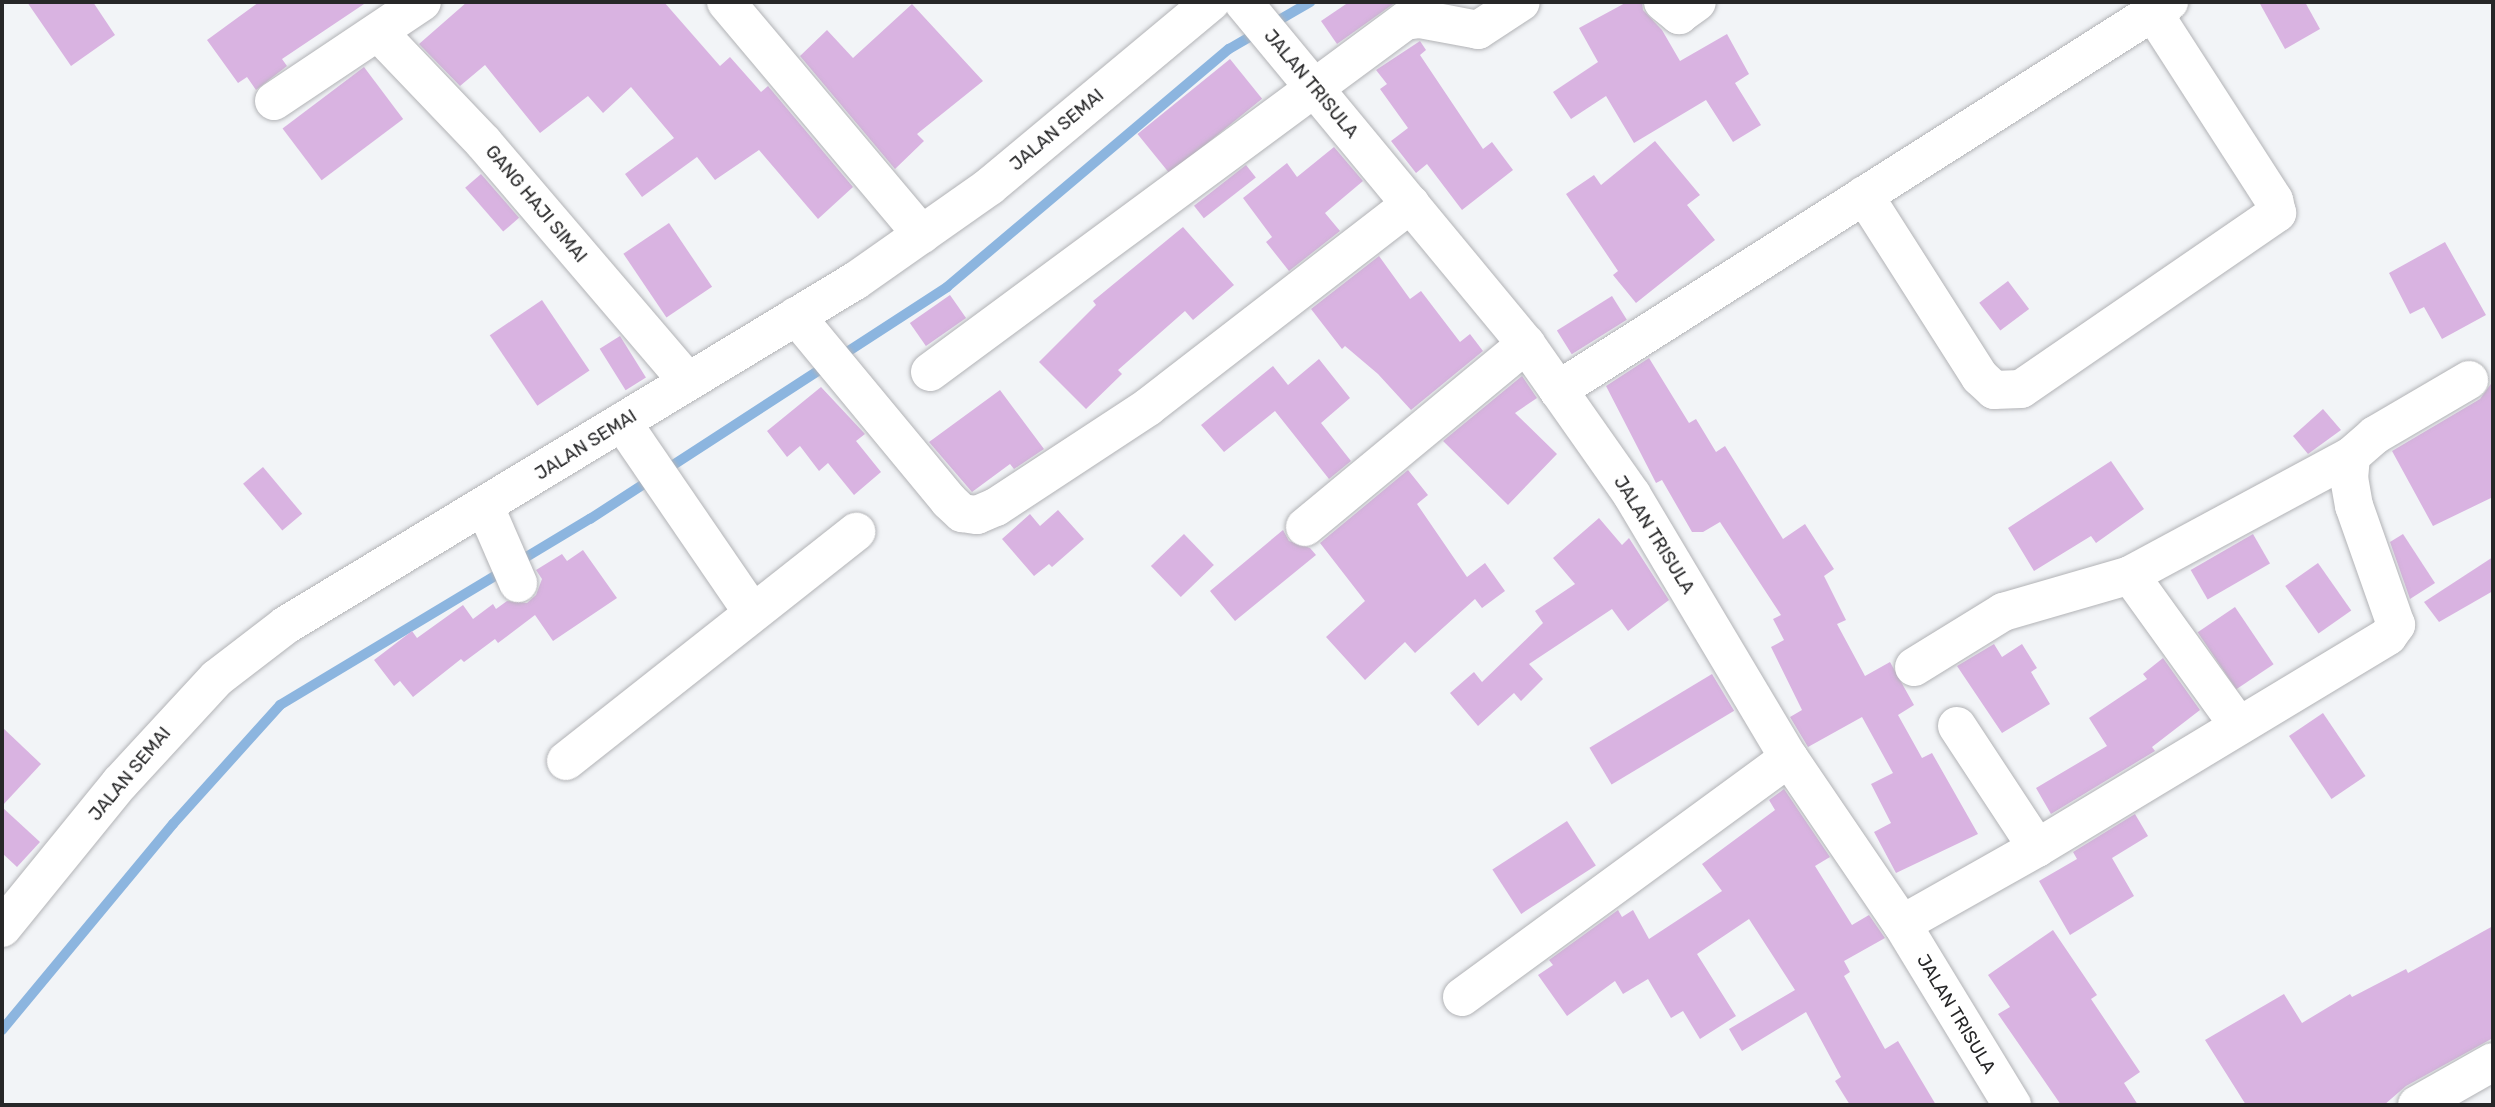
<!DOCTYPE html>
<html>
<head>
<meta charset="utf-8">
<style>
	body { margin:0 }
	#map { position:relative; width:2495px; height:1107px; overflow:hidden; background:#f2f4f7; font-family:Rubik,sans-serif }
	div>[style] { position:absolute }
	.stream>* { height:10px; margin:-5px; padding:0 5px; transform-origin:5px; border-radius:5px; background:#8cb5df }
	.building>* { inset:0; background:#d9b3e1; transform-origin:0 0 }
	.roads { filter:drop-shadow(0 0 2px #b2b3b6) drop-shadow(0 0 2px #b2b3b6) }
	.minor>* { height:38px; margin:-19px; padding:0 19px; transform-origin:19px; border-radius:19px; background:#fff }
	span { translate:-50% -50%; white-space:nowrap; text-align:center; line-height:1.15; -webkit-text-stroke:6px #fff; paint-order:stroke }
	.street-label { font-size:18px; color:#272728 }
	.frame { position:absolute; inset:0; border:4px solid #272728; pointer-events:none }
</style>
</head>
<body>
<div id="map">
	<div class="stream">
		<div style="left:2px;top:1030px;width:268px;rotate:-50.3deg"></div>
		<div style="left:173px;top:824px;width:160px;rotate:-48deg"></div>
		<div style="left:280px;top:705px;width:362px;rotate:-31deg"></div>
		<div style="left:590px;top:519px;width:426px;rotate:-33deg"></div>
		<div style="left:947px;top:287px;width:369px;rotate:-40.2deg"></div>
		<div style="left:1229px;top:49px;width:94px;rotate:-30.1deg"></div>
	</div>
	<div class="building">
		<div style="clip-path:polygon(27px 2px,93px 2px,115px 35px,71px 66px)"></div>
		<div style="clip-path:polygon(259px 2px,367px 2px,282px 59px,287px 66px,256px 90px,247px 77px,238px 83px,207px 40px)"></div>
		<div style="clip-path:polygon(467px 2px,664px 2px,720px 66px,730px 57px,761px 92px,768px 86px,853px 187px,818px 219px,759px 150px,715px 180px,697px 157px,642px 197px,625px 174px,674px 138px,631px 87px,603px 113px,588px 96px,540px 133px,485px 65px,460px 86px,419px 44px)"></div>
		<div style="clip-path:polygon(1349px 2px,1396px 2px,1337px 44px,1321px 21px)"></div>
		<div style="clip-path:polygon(1627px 2px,1642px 2px,1643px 10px,1662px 30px,1680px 61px,1727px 34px,1749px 74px,1735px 83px,1761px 125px,1733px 142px,1706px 100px,1634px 143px,1606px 96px,1571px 119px,1553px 92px,1598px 62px,1579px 28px)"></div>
		<div style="clip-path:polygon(2259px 2px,2305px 2px,2320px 29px,2285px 49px)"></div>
		<div style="clip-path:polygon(912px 4px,983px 81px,917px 134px,924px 141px,895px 169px,800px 56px,827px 30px,853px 58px)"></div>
		<div style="clip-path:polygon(1420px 41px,1426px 50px,1420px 55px,1483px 149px,1492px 142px,1513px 170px,1462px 210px,1427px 164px,1416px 173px,1391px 141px,1408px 128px,1380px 89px,1387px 84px,1376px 70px)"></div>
		<div style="left:1230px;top:59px;width:51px;height:119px;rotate:51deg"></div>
		<div style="left:364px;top:67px;width:65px;height:102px;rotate:53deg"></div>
		<div style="clip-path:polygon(1655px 141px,1700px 195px,1687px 205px,1715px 240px,1636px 303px,1613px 275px,1618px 271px,1566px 194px,1594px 175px,1601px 185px)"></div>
		<div style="clip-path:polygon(1334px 147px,1363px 181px,1325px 213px,1340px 231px,1289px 271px,1266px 242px,1272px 237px,1243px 198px,1287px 163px,1297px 177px)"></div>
		<div style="left:1246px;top:165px;width:16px;height:66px;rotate:52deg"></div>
		<div style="left:481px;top:174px;width:58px;height:21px;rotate:49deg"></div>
		<div style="left:669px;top:223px;width:77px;height:55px;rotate:56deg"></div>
		<div style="clip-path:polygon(1183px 227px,1234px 285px,1193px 320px,1185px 311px,1118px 370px,1122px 374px,1086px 409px,1039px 362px,1096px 305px,1093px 301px)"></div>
		<div style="clip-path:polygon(2445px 242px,2486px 315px,2442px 339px,2424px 307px,2410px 314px,2389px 273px)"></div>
		<div style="clip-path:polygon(1379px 256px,1410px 299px,1421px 291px,1460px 342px,1470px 334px,1483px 351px,1411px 410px,1378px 374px,1345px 346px,1342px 349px,1311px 309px)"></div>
		<div style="left:2008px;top:281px;width:35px;height:36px;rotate:53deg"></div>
		<div style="left:950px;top:295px;width:28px;height:49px;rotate:55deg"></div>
		<div style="left:1612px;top:296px;width:28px;height:65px;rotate:58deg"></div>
		<div style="left:542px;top:300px;width:85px;height:63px;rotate:56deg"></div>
		<div style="left:620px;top:336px;width:49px;height:24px;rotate:58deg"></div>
		<div style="clip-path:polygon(1649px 358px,1689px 423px,1696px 419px,1716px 452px,1725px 446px,1783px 539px,1805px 524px,1834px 569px,1824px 576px,1846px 620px,1837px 624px,1865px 676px,1890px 662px,1914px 705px,1898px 715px,1922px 758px,1932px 753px,1978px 834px,1896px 873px,1874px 832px,1891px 823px,1871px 784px,1893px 773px,1862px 717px,1808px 747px,1790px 717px,1802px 710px,1771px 647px,1784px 640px,1773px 619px,1781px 615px,1720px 522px,1703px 532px,1692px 532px,1662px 480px,1656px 483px,1606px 386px)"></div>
		<div style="clip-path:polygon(1319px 359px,1350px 398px,1321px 423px,1351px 461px,1329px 479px,1275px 411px,1224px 452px,1201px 425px,1273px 366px,1288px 385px)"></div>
		<div style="clip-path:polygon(1522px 376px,1537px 398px,1515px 413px,1557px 454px,1508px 505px,1443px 441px)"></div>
		<div style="clip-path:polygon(2493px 381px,2493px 497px,2433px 526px,2392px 451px,2480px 399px)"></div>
		<div style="clip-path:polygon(821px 387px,865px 434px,856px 441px,881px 472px,854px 495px,828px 463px,819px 471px,800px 446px,787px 457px,767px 431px)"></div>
		<div style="clip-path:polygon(1000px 390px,1044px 449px,1014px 469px,1010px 464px,972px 492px,929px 442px)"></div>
		<div style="clip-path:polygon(2323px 409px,2341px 430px,2308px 454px,2293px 436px)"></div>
		<div style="clip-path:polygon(2111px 461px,2144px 509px,2096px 543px,2091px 536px,2034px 571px,2008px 528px)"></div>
		<div style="left:263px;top:467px;width:61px;height:26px;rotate:50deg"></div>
		<div style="clip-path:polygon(1408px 470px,1428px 495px,1417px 504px,1467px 577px,1485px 563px,1505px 591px,1482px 608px,1475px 599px,1415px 653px,1405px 642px,1365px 680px,1326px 637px,1365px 601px,1320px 543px)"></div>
		<div style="clip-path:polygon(1058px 510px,1084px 539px,1052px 567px,1049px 564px,1034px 576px,1002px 539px,1030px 514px,1040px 526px)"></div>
		<div style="clip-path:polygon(1599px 518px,1622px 545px,1629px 538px,1669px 600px,1628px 631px,1612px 609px,1529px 664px,1543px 679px,1521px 701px,1514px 693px,1478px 726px,1450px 693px,1474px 672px,1482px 682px,1543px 623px,1535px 611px,1575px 584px,1553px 558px)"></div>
		<div style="clip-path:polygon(1283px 530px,1289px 541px,1310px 548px,1316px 555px,1235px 621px,1210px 591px)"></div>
		<div style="left:1184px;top:534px;width:43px;height:46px;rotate:46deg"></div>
		<div style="left:2253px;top:534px;width:34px;height:72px;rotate:60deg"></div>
		<div style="clip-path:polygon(2403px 534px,2435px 583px,2410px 599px,2390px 542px)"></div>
		<div style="clip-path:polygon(583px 550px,617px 598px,553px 641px,535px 615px,498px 643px,495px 639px,464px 662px,461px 659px,413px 697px,400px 681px,394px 686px,374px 660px,412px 631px,417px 638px,463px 605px,473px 619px,493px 604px,496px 609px,507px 601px,527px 603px,536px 595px,542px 579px,536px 570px,562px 554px,567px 561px)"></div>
		<div style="clip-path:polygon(2493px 557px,2493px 591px,2439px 622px,2424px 602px)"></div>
		<div style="left:2318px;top:563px;width:58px;height:40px;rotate:55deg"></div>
		<div style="left:2235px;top:607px;width:69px;height:45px;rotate:56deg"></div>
		<div style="clip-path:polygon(1994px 644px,2002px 657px,2022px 644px,2037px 668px,2031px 672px,2050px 704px,2002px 733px,1957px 666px)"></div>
		<div style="clip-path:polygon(2163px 658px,2200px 710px,2152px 747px,2155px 751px,2051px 814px,2036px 788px,2107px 746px,2089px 718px,2147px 679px,2143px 674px)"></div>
		<div style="left:1712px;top:674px;width:43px;height:143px;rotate:59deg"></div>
		<div style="left:2323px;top:713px;width:76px;height:41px;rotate:56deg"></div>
		<div style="clip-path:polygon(2px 727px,41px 764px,2px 806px)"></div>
		<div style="clip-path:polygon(1784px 789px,1830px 857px,1815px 866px,1852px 925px,1869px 915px,1885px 938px,1844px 961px,1850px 972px,1844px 976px,1885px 1049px,1898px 1041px,1936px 1105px,1850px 1105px,1835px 1081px,1841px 1077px,1806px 1012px,1742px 1051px,1729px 1029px,1795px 990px,1749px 919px,1697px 954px,1736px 1016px,1700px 1039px,1683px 1011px,1671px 1018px,1648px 979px,1623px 994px,1615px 981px,1567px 1016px,1538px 975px,1553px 965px,1549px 960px,1618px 910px,1622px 917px,1633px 910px,1649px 939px,1722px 891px,1702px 864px,1775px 810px,1769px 800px)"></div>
		<div style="clip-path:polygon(2px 807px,40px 842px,17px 867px,2px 853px)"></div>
		<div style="clip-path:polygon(2135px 814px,2148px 836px,2112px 858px,2134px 896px,2070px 935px,2039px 881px,2077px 859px,2073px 852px)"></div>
		<div style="left:1567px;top:821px;width:53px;height:89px;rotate:57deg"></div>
		<div style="clip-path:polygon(2493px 926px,2493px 1038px,2406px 1086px,2384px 1105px,2246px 1105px,2205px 1040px,2284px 994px,2302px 1023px,2350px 994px,2352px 997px,2406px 969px,2408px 973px)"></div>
		<div style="clip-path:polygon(2053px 930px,2097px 995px,2091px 999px,2140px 1072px,2124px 1083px,2138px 1105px,2061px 1105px,1998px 1014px,2010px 1007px,1988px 975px)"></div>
	</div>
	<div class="roads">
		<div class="minor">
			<div style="left:726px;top:2px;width:304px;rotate:49.9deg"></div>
			<div style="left:1243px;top:2px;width:444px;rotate:50.4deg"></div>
			<div style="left:1526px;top:344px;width:184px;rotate:54.9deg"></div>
			<div style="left:1632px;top:495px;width:306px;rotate:59.2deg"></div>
			<div style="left:1789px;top:758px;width:201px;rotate:55.8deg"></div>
			<div style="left:1902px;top:924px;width:212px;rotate:58.7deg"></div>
			<div style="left:1663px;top:2px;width:21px;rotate:39deg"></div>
			<div style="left:1679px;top:15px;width:22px;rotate:-36deg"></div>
			<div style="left:378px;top:32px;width:153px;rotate:46.3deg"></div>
			<div style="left:484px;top:143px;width:313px;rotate:49.5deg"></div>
			<div style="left:274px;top:101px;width:178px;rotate:-33.8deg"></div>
			<div style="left:1864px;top:195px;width:216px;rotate:57.5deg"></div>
			<div style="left:1980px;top:377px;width:19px;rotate:43deg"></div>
			<div style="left:1994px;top:390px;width:27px;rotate:-2deg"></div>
			<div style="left:2021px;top:389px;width:311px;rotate:-34.5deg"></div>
			<div style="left:2277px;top:213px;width:13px;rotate:-103deg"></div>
			<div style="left:2274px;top:200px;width:224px;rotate:-122.8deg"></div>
			<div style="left:796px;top:316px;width:240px;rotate:50.4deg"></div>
			<div style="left:949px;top:501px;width:18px;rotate:43deg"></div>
			<div style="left:962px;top:513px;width:15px;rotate:8deg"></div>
			<div style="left:977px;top:515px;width:21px;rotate:-23deg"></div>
			<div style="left:996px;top:507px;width:182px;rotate:-33.3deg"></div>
			<div style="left:1148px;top:407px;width:332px;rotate:-37.7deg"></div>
			<div style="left:930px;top:372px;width:591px;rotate:-36.46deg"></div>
			<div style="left:1405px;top:21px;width:15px;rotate:-8deg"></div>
			<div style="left:1420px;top:19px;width:59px;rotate:10.7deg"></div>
			<div style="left:1478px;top:30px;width:51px;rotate:-33.1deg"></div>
			<div style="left:1558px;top:390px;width:724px;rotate:-32.42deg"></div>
			<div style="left:622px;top:422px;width:230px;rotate:55.6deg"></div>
			<div style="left:485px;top:507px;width:83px;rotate:66.5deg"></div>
			<div style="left:1305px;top:527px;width:287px;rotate:-39.6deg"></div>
			<div style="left:2130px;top:575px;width:251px;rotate:-28.3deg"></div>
			<div style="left:1914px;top:667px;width:105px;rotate:-31.7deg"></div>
			<div style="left:2003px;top:612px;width:132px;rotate:-16.2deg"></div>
			<div style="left:2130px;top:575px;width:185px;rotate:54.2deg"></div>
			<div style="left:1957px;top:726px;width:146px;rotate:56.7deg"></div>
			<div style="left:566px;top:761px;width:370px;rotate:-38.3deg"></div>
			<div style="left:1902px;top:924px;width:155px;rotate:-29.4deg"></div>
			<div style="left:2037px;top:848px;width:410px;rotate:-31.1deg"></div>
			<div style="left:2388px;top:636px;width:14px;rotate:-54deg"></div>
			<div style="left:2396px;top:625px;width:126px;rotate:-109.4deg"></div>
			<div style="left:2354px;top:506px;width:27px;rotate:-100deg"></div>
			<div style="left:2349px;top:479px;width:23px;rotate:-85deg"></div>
			<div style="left:2351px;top:456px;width:32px;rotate:-41deg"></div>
			<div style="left:2375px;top:435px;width:109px;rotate:-30.3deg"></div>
			<div style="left:2px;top:928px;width:187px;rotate:-50.9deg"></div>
			<div style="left:120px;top:783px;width:143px;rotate:-47.3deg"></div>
			<div style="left:217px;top:678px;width:87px;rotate:-37.5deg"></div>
			<div style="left:286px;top:625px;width:665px;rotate:-31.16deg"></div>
			<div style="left:855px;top:281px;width:165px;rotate:-35.1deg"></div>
			<div style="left:990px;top:186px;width:288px;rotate:-39.8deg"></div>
			<div style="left:1462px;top:997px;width:405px;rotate:-36.2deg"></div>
			<div style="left:2417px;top:1105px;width:87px;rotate:-29.5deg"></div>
		</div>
	</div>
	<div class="street-label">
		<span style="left:1311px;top:84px;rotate:50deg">JALAN TRISULA</span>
		<span style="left:1057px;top:130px;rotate:-40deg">JALAN SEMAI</span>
		<span style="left:536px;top:204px;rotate:50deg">GANG HAJI SIMAI</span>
		<span style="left:586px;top:445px;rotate:-32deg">JALAN SEMAI</span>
		<span style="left:1654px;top:535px;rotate:58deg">JALAN TRISULA</span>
		<span style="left:130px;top:774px;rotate:-50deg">JALAN SEMAI</span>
		<span style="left:1956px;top:1014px;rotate:59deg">JALAN TRISULA</span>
	</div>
	<div class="frame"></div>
</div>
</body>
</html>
